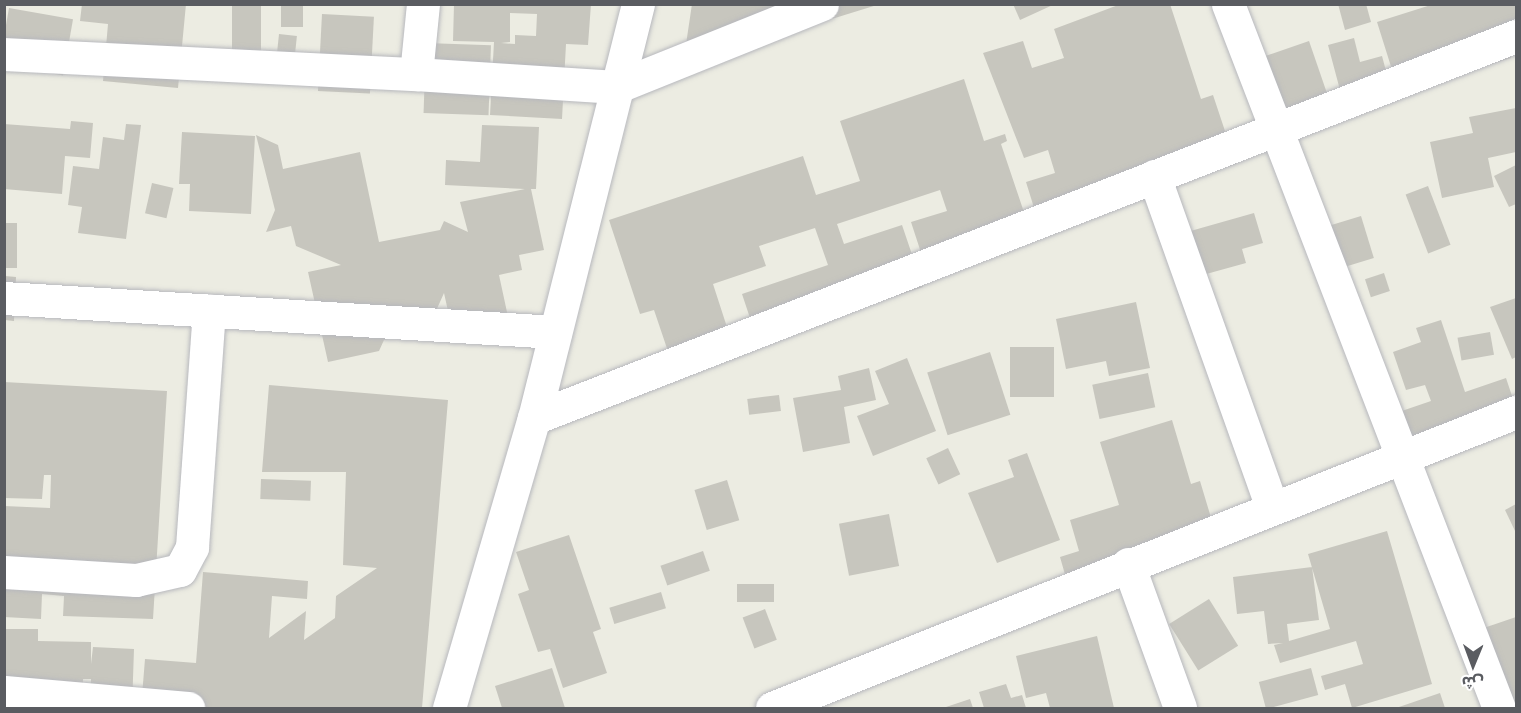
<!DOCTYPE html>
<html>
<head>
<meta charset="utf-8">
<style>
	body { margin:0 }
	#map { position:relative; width:1521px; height:713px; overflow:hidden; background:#ecece2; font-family:Quicksand,"Noto Sans Arabic",sans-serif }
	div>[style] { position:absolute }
	.building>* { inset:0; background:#c7c6be; transform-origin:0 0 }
	.roads { filter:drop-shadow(0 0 2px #b7b8bd) drop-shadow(0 0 2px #b7b8bd) }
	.street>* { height:33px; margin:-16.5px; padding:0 16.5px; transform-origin:16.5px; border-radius:16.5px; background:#fff }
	span { translate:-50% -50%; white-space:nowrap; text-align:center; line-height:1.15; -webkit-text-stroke:4.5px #fff; paint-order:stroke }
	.frame { position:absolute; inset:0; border:6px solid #5a5c61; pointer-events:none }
	.north { position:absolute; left:1443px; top:635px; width:60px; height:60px; -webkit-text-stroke:4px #fff; paint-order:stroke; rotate:181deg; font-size:16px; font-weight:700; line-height:24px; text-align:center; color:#5a5c61 }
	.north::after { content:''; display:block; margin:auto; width:21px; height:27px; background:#5a5c61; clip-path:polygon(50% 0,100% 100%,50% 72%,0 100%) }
</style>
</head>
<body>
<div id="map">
	<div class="building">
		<div style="clip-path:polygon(82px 4px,186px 4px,178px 88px,103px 81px,108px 24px,80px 21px)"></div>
		<div style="left:232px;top:4px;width:29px;height:78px"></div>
		<div style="clip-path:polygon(evenodd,454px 4px,591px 4px,588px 45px,566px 44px,562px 119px,490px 115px,494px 42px,453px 41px,454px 4px,510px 13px,537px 14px,536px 36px,515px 35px,515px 44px,501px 43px,510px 42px,510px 13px)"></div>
		<div style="clip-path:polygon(692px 4px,877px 4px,877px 5px,747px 45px,759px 48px,701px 66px,685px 51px)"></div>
		<div style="clip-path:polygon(1013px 4px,1055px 4px,1020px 20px)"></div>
		<div style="clip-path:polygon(1121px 4px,1170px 4px,1201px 99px,1213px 95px,1236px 164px,1040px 227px,1026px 182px,1055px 173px,1048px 150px,1024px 158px,983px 53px,1023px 41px,1032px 68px,1064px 58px,1054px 29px)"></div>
		<div style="clip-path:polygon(1338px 4px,1366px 4px,1371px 22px,1345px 30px)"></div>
		<div style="clip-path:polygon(1434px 4px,1516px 4px,1516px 30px,1503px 34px,1511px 58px,1399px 92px,1377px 22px)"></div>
		<div style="left:281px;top:5px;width:22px;height:22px"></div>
		<div style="left:9px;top:8px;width:65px;height:57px;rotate:10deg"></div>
		<div style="left:322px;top:14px;width:52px;height:77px;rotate:3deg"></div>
		<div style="left:279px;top:34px;width:18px;height:44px;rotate:6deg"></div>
		<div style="clip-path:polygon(1354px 38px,1360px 62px,1382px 56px,1392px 93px,1344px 105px,1328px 45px)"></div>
		<div style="left:1309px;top:41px;width:87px;height:60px;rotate:71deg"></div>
		<div style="left:426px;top:43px;width:65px;height:70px;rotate:2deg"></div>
		<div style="clip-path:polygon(964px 79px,984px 141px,1005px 134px,1007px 141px,1001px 144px,1032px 236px,927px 271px,911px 222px,947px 211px,940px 190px,837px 224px,844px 244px,902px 225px,923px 287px,758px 342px,742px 294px,828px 265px,815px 228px,759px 246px,766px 266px,713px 284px,737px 358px,677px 378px,654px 310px,640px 314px,609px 220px,803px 156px,816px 195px,860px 181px,840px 121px)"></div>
		<div style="clip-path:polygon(1516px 108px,1516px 152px,1488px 158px,1494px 187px,1442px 198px,1430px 142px,1473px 133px,1469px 117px)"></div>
		<div style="clip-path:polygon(71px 121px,93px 123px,90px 158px,65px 156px,62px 194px,4px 189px,4px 124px,70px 129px)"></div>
		<div style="clip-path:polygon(126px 124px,141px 125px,126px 239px,78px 233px,82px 207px,68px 205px,73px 166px,99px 169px,103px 137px,124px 140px)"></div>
		<div style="clip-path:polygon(482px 125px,539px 127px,536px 189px,531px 189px,544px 250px,519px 255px,522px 270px,499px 275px,510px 326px,454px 338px,444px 293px,427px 331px,384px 340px,379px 351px,328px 362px,308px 272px,341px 265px,296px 246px,291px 226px,266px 232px,275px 210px,256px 135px,278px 145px,283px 169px,360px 152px,379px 242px,440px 230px,444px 221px,468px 232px,460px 202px,525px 189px,445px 185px,446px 160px,480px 162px)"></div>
		<div style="clip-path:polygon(182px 132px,255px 136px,251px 214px,189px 211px,190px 184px,179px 184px)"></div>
		<div style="clip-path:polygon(1516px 165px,1516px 204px,1509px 207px,1494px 176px)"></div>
		<div style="left:152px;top:183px;width:22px;height:31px;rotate:13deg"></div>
		<div style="left:1428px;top:186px;width:63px;height:24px;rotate:69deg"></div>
		<div style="clip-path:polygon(1254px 213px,1263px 243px,1242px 249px,1246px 263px,1199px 276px,1187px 232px)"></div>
		<div style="left:1361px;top:216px;width:44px;height:48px;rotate:73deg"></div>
		<div style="left:4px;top:223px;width:13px;height:45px"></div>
		<div style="left:1384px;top:273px;width:19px;height:20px;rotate:72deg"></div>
		<div style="clip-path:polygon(5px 276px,16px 277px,14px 321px,5px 320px)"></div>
		<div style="clip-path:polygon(1516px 298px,1516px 357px,1512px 359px,1490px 307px)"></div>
		<div style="clip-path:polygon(1136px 302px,1150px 368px,1109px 376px,1106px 361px,1066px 369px,1056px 319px)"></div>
		<div style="clip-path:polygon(1441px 320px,1465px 392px,1506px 378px,1516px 408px,1405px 461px,1390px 415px,1431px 401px,1425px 385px,1406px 390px,1393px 352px,1421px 342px,1416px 328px)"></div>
		<div style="left:1490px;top:332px;width:23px;height:33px;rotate:80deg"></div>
		<div style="left:1010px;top:347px;width:44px;height:50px"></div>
		<div style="left:990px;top:352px;width:66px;height:66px;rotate:72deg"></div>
		<div style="clip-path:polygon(907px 358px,936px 431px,873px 456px,857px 416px,889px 404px,875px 371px)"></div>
		<div style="clip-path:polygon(869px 368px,876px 400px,844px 407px,850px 443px,803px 452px,793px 398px,841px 390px,838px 376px)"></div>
		<div style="left:1148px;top:373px;width:35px;height:57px;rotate:78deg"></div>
		<div style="clip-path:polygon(4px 382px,167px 391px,153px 619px,63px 616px,64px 596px,42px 594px,41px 619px,4px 617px,4px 506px,50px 508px,51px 475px,44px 475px,42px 499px,4px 498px)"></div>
		<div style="clip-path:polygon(269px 385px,448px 400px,422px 708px,141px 708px,145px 659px,196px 663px,203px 572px,308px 581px,307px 599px,272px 596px,269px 638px,306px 611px,304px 640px,335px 618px,336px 596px,377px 568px,343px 565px,346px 472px,262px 472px)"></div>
		<div style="left:779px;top:395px;width:16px;height:32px;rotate:83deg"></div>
		<div style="clip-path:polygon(1172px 420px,1191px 484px,1200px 481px,1218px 541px,1068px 585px,1060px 557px,1079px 551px,1070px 520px,1119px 505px,1100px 442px)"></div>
		<div style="left:948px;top:448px;width:29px;height:24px;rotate:65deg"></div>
		<div style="clip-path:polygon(1027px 453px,1060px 540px,997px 563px,968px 493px,1014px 477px,1008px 460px)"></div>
		<div style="left:261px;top:479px;width:50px;height:20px;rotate:2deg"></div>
		<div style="left:727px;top:480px;width:42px;height:34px;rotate:73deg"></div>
		<div style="clip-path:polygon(1516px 504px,1516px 533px,1505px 510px)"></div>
		<div style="left:889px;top:514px;width:53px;height:51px;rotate:79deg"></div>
		<div style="clip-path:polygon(1387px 531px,1432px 684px,1352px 708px,1345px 684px,1325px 690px,1321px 676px,1363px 664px,1356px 641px,1280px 663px,1274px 645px,1283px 643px,1268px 644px,1264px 611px,1237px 614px,1233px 577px,1312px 567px,1319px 620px,1287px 624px,1289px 641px,1330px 629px,1308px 554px)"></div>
		<div style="clip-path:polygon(569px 535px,601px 629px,593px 632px,607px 673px,563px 688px,550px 649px,538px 652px,518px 594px,529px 590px,516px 552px)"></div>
		<div style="left:703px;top:551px;width:21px;height:45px;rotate:71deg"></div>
		<div style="left:774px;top:584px;width:18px;height:37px;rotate:90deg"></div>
		<div style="left:661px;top:592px;width:17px;height:54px;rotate:73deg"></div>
		<div style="left:1209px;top:599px;width:55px;height:47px;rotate:58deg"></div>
		<div style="left:765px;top:609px;width:33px;height:24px;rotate:69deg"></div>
		<div style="clip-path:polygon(1516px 617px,1516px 708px,1502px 708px,1475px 631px)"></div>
		<div style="clip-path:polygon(4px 629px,38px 629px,38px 641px,91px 642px,91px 664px,93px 647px,134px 649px,132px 708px,90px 708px,91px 679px,83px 679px,82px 708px,4px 708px)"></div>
		<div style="clip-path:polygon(1097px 636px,1114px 708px,1050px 708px,1046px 693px,1026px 698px,1016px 656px)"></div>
		<div style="clip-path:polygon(552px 668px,565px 708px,502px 708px,495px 686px)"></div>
		<div style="left:1311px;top:668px;width:28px;height:54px;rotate:75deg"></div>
		<div style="clip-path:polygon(1006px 684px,1011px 698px,1022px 695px,1026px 708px,984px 708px,979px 692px)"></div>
		<div style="clip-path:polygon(1440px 693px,1445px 708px,1396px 708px)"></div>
		<div style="clip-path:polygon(970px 699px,973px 708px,943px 708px)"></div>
	</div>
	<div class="roads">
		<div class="street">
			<div style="left:1228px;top:4px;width:754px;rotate:68.95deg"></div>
			<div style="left:4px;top:54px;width:412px;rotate:2.8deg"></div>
			<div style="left:416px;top:74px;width:70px;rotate:-84.3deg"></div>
			<div style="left:416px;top:74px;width:200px;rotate:3.7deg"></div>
			<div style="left:616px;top:87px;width:222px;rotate:-21.9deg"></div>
			<div style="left:1154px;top:176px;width:351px;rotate:70.4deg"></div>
			<div style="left:4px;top:298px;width:552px;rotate:3.53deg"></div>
			<div style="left:534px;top:418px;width:1054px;rotate:-21.26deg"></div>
			<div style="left:1128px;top:564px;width:153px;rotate:70.1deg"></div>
			<div style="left:4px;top:572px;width:132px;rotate:3.5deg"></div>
			<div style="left:136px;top:580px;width:45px;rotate:-12.8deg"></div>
			<div style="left:180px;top:570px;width:26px;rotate:-62deg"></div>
			<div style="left:192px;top:547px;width:237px;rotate:-85.9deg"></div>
			<div style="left:4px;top:692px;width:185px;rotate:5deg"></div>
			<div style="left:449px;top:708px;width:302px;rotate:-73.7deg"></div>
			<div style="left:534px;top:418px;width:427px;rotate:-75.9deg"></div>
			<div style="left:772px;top:708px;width:801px;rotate:-21.7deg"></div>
		</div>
	</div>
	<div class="frame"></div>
	<div class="north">ش</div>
</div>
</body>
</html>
